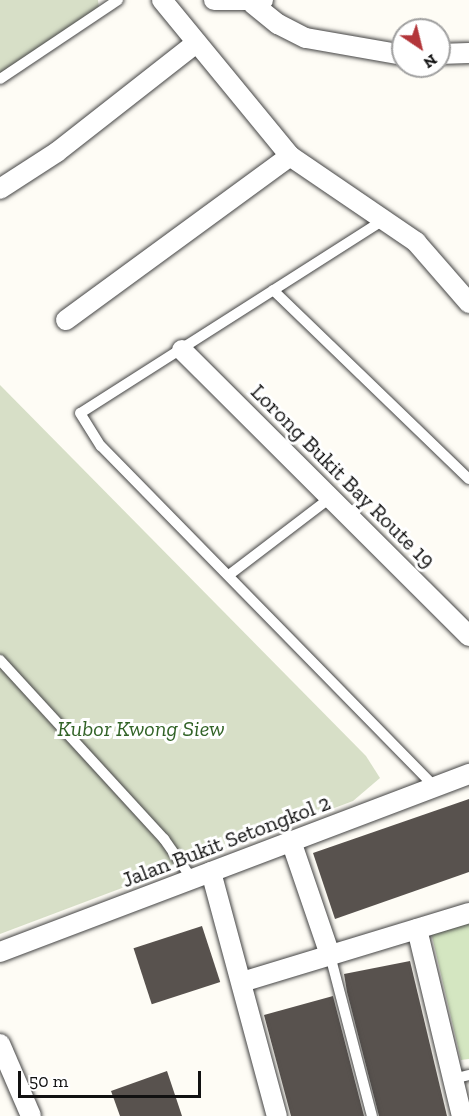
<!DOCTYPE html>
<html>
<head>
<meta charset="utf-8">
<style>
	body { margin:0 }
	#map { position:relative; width:469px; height:1116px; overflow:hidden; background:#fefcf5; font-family:"Zilla Slab",serif }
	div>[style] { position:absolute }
	.green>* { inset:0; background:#d4e6c1 }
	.cemetery>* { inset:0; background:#d7dfc7 }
	.building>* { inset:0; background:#58524e; transform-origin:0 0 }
	.roads { filter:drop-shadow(0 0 2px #444) drop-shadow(0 0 2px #444) }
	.service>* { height:10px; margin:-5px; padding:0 5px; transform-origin:5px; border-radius:5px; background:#fff }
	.minor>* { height:20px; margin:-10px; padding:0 10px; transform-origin:10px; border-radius:10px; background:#fff }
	span { translate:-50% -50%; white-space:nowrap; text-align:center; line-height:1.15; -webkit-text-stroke:6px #fff; paint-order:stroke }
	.street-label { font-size:22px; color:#111 }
	.park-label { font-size:22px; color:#326327; font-style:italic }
	.north { position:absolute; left:391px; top:18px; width:60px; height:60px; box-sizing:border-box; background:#fff; border:2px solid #a0a0a0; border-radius:50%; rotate:145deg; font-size:16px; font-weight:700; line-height:24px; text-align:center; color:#111 }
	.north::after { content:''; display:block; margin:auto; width:21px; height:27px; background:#b3363a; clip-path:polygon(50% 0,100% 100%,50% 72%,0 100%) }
	.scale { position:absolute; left:18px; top:1071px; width:183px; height:27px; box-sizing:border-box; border:3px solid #111; border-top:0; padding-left:8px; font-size:18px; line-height:21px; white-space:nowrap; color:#111; -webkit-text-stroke:4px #fff; paint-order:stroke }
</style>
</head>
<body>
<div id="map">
	<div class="green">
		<div style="clip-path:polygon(469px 923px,469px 1059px,461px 1060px,431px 932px)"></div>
	</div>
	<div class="cemetery">
		<div style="clip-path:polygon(0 0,98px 0,99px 8px,0 76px)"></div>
		<div style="clip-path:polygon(0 385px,366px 756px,380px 778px,353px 801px,0 934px)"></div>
	</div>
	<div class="building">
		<div style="clip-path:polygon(469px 799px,469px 872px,335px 919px,313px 853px)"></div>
		<div style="left:202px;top:926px;width:59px;height:72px;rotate:72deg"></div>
		<div style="clip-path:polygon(410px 961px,447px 1116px,379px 1116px,347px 992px,344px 974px)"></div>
		<div style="clip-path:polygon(333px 996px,364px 1116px,291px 1116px,264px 1015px)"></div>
		<div style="clip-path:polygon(167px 1071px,182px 1116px,120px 1116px,111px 1091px)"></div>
	</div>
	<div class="roads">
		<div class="service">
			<div style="left:0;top:79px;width:142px;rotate:-33.8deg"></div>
			<div style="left:385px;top:219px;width:361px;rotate:147.5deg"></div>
			<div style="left:80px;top:413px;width:39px;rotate:58deg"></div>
			<div style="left:101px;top:446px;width:477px;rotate:45.6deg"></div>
			<div style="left:273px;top:290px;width:272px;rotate:44deg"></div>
			<div style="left:229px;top:575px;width:127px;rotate:-37.3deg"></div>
			<div style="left:0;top:660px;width:243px;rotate:47.5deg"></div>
			<div style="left:164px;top:839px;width:49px;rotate:55deg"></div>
			<div style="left:330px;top:955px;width:166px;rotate:75.4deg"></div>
			<div style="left:453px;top:1079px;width:16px;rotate:-14deg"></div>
		</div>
		<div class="minor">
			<div style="left:162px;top:0;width:202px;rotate:50.6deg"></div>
			<div style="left:290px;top:156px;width:153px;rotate:34.3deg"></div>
			<div style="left:416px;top:242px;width:81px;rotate:49deg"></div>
			<div style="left:214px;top:0;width:49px"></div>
			<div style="left:253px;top:4px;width:32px;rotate:39deg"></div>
			<div style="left:278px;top:24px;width:31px;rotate:27deg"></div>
			<div style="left:306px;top:38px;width:98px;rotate:9.9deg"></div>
			<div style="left:439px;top:54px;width:30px;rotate:-2deg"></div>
			<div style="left:0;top:189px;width:68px;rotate:-33deg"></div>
			<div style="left:57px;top:152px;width:177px;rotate:-38.1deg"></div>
			<div style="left:66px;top:320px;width:278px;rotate:-36.2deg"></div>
			<div style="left:182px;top:350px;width:405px;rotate:44.9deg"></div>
			<div style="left:291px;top:841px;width:120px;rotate:71.1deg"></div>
			<div style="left:211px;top:872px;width:253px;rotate:74.9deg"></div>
			<div style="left:417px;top:929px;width:192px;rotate:76.5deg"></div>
			<div style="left:0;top:952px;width:502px;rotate:-20.78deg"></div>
			<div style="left:242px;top:982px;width:237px;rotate:-16.9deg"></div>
			<div style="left:0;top:1044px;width:78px;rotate:66.7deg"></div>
		</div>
	</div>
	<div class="street-label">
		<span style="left:343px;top:476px;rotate:45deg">Lorong Bukit Bay Route 19</span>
		<span style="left:226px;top:841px;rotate:-21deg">Jalan Bukit Setongkol 2</span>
	</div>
	<div class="park-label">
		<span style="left:141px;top:729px">Kubor Kwong Siew</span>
	</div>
	<div class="north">N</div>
	<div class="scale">50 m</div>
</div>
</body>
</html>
